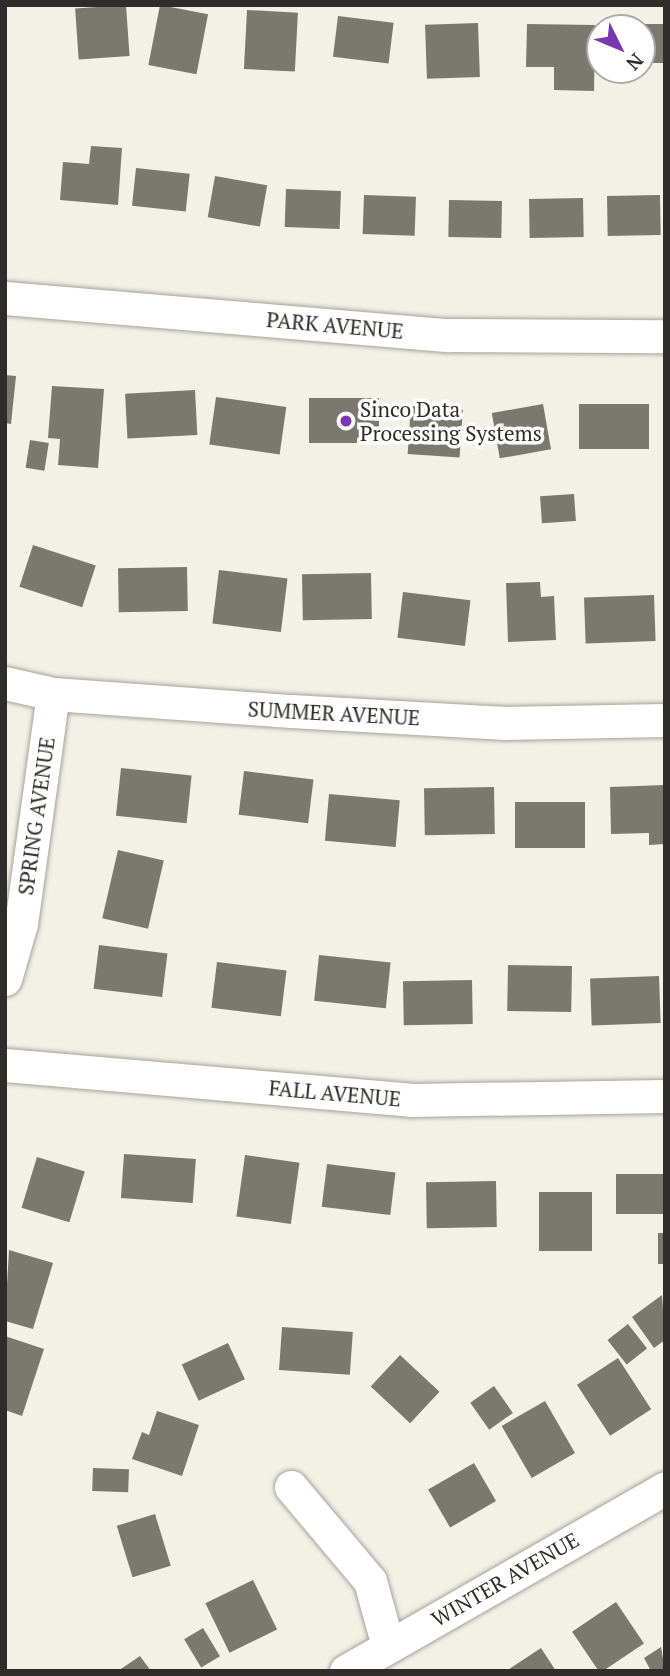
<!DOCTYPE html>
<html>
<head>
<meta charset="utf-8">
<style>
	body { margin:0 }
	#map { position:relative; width:670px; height:1676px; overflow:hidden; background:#f3f1e7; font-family:"PT Serif",serif }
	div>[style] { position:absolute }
	.building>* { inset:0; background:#7a786f; transform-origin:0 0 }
	.roads { filter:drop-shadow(0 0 2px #a5a399) drop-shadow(0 0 2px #a5a399) }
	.minor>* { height:33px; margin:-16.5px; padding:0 16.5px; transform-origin:16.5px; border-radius:16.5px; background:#fff }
	.dots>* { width:19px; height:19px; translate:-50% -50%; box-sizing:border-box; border:4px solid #fff; border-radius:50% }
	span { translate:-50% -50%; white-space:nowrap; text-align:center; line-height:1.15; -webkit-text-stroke:7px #fff; paint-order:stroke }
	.street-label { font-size:21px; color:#2e2d29 }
	.poi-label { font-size:21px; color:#2e2d29 }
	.left { translate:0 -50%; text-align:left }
	.frame { position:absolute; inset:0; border:7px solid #2e2d29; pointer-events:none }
	.north { position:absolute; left:586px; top:14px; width:70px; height:70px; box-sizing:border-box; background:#fff; border:2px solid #ababa9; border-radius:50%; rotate:133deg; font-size:19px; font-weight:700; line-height:28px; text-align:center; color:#2e2d29 }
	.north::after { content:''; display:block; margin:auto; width:24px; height:32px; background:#7b38ac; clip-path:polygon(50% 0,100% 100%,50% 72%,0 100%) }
</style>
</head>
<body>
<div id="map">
	<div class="building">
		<div style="left:126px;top:5px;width:51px;height:51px;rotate:86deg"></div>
		<div style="left:160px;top:5px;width:49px;height:61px;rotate:11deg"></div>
		<div style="left:247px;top:10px;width:51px;height:59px;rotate:3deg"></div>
		<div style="left:338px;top:16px;width:56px;height:41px;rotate:7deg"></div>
		<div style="left:478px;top:23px;width:54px;height:53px;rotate:88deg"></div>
		<div style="clip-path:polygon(527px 24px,595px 25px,594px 91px,554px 90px,554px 67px,526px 67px)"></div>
		<div style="clip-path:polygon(614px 24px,665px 24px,665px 63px,642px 63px,642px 28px,614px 28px)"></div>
		<div style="left:613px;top:70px;width:21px;height:7px"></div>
		<div style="clip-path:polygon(91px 146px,122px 148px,118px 205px,60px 200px,63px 162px,89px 164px)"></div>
		<div style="left:136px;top:168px;width:54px;height:38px;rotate:6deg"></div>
		<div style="left:215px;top:176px;width:53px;height:42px;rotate:10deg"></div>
		<div style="left:286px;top:189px;width:55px;height:38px;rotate:2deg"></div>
		<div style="left:364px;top:195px;width:52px;height:39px;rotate:2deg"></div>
		<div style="left:660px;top:195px;width:40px;height:53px;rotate:89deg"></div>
		<div style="left:583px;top:198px;width:39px;height:54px;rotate:89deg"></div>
		<div style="left:449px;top:200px;width:53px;height:37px;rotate:1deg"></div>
		<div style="clip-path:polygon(5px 375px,16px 376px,11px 424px,5px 423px)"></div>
		<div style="clip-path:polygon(52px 386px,104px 389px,98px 468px,58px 465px,60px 439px,48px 438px)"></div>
		<div style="left:195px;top:390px;width:45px;height:70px;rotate:87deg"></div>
		<div style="left:216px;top:397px;width:71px;height:48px;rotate:8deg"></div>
		<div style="left:309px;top:398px;width:70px;height:45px"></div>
		<div style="left:543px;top:404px;width:46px;height:52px;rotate:80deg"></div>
		<div style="left:649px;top:404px;width:45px;height:70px;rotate:90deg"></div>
		<div style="left:411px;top:406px;width:52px;height:48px;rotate:4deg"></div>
		<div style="left:30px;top:440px;width:19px;height:28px;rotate:9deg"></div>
		<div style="left:574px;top:494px;width:27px;height:34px;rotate:86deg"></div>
		<div style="left:33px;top:545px;width:66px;height:44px;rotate:18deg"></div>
		<div style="left:187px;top:567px;width:44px;height:69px;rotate:89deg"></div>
		<div style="left:219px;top:570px;width:69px;height:54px;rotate:7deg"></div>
		<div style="left:371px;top:573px;width:46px;height:69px;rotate:89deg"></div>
		<div style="clip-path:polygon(540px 582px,541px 597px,554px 596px,556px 640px,508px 642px,506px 583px)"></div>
		<div style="left:403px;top:592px;width:68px;height:46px;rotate:7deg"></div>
		<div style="left:654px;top:595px;width:46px;height:70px;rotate:88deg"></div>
		<div style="left:121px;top:768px;width:71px;height:48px;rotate:6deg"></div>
		<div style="left:244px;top:771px;width:70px;height:44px;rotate:7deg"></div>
		<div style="clip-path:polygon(665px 785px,665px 844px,649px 845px,649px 833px,611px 834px,610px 787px)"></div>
		<div style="left:494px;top:787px;width:47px;height:70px;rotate:89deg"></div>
		<div style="left:329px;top:794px;width:71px;height:47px;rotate:5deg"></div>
		<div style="left:585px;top:802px;width:46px;height:70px;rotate:90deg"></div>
		<div style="left:118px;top:850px;width:47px;height:70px;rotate:13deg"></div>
		<div style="left:99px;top:945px;width:69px;height:44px;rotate:7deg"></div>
		<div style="left:319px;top:955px;width:72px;height:46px;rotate:6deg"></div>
		<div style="left:217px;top:962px;width:70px;height:46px;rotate:7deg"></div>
		<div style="left:508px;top:965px;width:64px;height:46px;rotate:1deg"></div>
		<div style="left:659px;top:976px;width:47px;height:69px;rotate:88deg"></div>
		<div style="left:472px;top:980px;width:44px;height:69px;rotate:89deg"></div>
		<div style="left:124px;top:1154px;width:72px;height:44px;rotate:4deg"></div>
		<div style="left:245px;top:1155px;width:55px;height:62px;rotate:8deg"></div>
		<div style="left:37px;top:1157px;width:50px;height:53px;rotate:17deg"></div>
		<div style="left:327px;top:1164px;width:69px;height:43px;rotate:7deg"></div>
		<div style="left:665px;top:1174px;width:40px;height:49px;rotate:90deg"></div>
		<div style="left:496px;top:1181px;width:46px;height:70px;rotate:89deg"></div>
		<div style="left:592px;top:1192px;width:59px;height:53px;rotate:90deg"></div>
		<div style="left:658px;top:1233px;width:7px;height:31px"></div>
		<div style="clip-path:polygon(9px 1250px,53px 1263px,33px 1329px,5px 1321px)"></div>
		<div style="clip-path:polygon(662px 1295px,665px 1340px,654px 1348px,632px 1317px)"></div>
		<div style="left:628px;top:1324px;width:31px;height:26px;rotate:52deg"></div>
		<div style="left:282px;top:1327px;width:71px;height:43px;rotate:4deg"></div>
		<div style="clip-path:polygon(5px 1336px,44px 1349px,22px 1416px,5px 1410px)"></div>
		<div style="left:228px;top:1343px;width:40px;height:51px;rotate:65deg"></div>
		<div style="left:400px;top:1355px;width:54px;height:43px;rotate:43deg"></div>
		<div style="left:618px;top:1358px;width:61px;height:49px;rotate:57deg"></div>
		<div style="left:494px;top:1386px;width:33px;height:29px;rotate:55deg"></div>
		<div style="left:545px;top:1401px;width:60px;height:50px;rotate:60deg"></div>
		<div style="clip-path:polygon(157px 1411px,199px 1425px,182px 1476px,132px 1459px,142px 1432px,149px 1435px)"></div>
		<div style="left:474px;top:1463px;width:44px;height:53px;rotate:60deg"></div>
		<div style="left:93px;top:1468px;width:36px;height:23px;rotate:2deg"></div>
		<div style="left:155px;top:1514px;width:54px;height:40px;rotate:73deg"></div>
		<div style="left:253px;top:1580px;width:55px;height:53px;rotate:64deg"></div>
		<div style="left:616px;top:1602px;width:50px;height:53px;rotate:56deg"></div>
		<div style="left:203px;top:1628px;width:33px;height:22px;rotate:59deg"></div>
		<div style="clip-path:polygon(661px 1647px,665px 1671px,651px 1671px,644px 1658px)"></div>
		<div style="clip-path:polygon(541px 1648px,556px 1671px,506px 1671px)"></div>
		<div style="clip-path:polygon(140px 1656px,151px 1671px,118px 1671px)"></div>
	</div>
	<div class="roads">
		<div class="minor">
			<div style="left:5px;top:298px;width:446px;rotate:4.8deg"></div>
			<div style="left:449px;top:335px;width:216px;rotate:0.3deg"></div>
			<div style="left:5px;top:683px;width:49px;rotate:12.9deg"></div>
			<div style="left:53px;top:694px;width:239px;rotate:4.1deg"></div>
			<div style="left:291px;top:711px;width:212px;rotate:3.2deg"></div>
			<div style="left:503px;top:723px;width:162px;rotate:-1.1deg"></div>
			<div style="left:5px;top:979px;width:57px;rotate:-73.8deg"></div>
			<div style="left:21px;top:924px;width:232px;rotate:-82.1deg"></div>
			<div style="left:5px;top:1065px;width:407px;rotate:4.9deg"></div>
			<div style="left:410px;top:1100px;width:255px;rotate:-0.9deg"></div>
			<div style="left:291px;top:1487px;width:123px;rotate:50deg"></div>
			<div style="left:370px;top:1581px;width:67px;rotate:74.5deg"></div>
			<div style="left:346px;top:1671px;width:368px;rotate:-29.8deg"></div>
		</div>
	</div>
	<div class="dots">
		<div style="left:346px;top:421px;background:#7b38ac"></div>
	</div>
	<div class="street-label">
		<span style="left:335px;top:325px;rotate:5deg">PARK AVENUE</span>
		<span style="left:334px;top:713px;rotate:3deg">SUMMER AVENUE</span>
		<span style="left:36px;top:816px;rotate:-82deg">SPRING AVENUE</span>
		<span style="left:335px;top:1093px;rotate:5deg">FALL AVENUE</span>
		<span style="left:505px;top:1579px;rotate:-30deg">WINTER AVENUE</span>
	</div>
	<div class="poi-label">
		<span class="left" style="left:360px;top:421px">Sinco Data<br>Processing Systems</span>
	</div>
	<div class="frame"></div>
	<div class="north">N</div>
</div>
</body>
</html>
